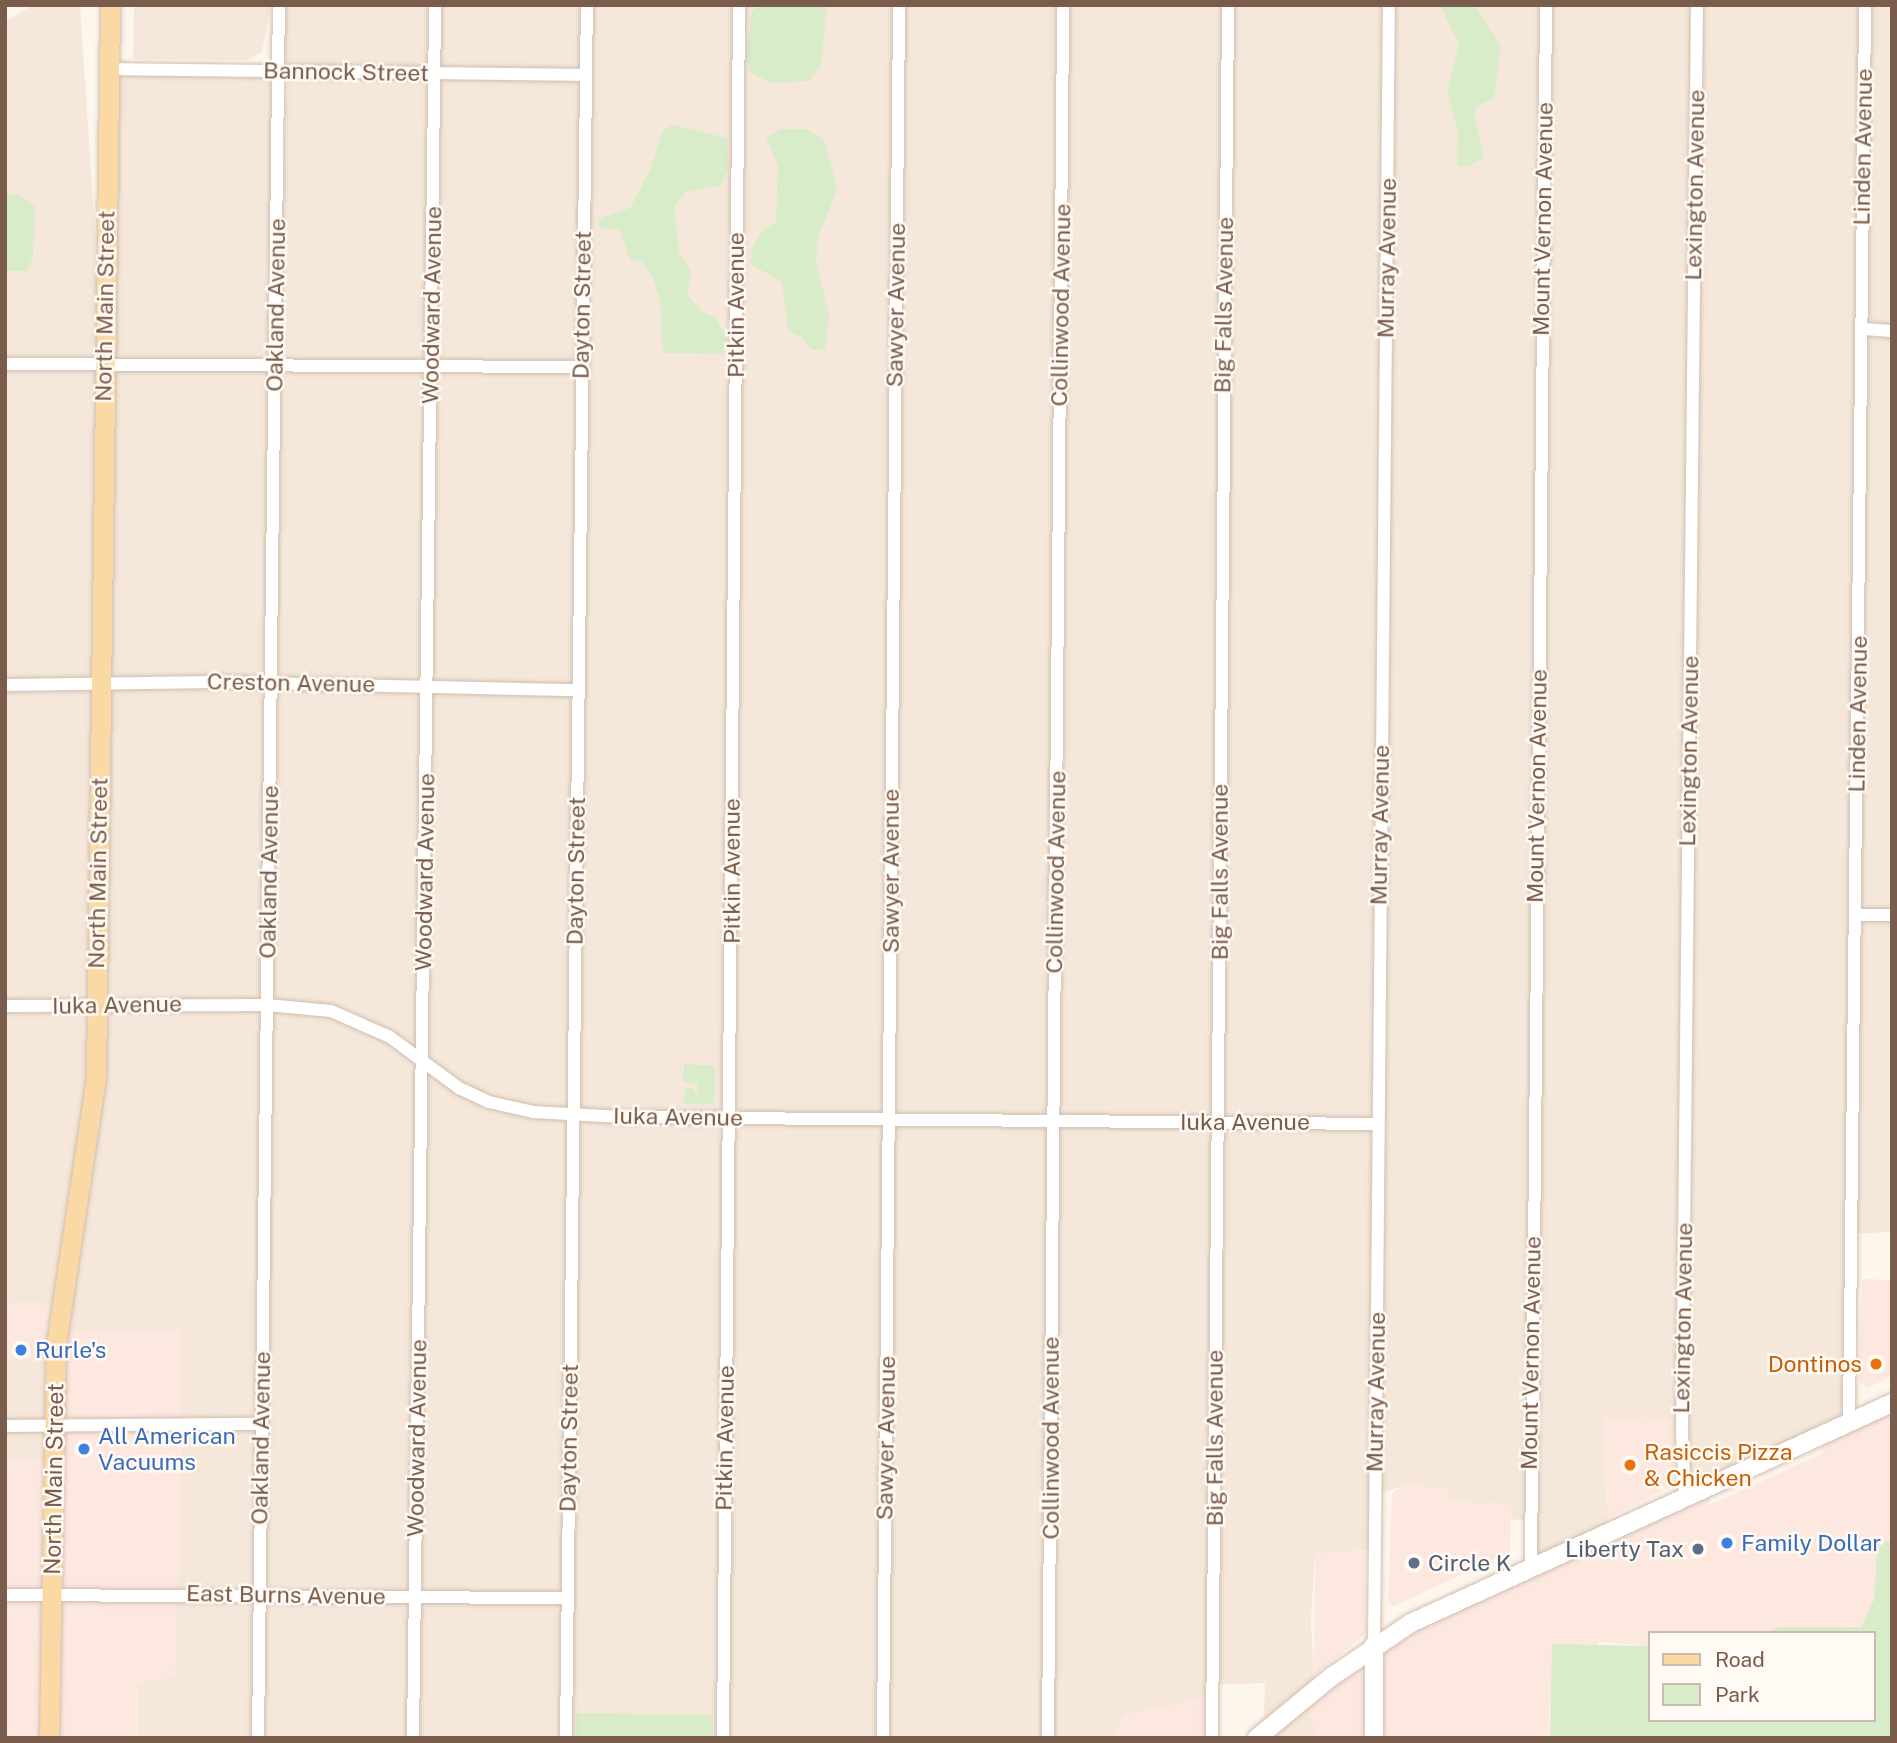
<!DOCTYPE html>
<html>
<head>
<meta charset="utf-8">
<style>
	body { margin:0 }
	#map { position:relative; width:1897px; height:1743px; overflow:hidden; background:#fdf6ec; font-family:"Public Sans",sans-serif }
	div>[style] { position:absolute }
	.residential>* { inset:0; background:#f5e8da; transform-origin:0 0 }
	.commercial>* { inset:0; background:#fde8e0; transform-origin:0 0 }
	.green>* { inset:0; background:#d8ecc9; transform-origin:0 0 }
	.roads { filter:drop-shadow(0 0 2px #d1beb0) drop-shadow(0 0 2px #d1beb0) }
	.street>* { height:12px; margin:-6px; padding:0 6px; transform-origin:6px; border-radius:6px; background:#fff }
	.secondary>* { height:18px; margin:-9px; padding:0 9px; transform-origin:9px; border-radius:9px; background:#fff }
	.primary>* { height:19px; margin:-9.5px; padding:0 9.5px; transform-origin:9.5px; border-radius:9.5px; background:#fbd9a5 }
	.dots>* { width:19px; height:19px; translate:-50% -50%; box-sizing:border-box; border:4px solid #fffaf3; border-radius:50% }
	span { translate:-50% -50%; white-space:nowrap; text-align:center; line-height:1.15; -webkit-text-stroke:5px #fffaf3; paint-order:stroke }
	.street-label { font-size:23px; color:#7a5c4d }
	.shop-label { font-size:23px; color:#366cbe }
	.left { translate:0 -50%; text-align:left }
	.food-label { font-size:23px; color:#c56008 }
	.right { translate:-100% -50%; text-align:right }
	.service-label { font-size:23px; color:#4e5e75 }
	.frame { position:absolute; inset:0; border:7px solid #7a5c4d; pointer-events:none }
	.legend { position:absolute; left:1648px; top:1631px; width:228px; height:91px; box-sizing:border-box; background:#fffaf3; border:2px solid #cabbb1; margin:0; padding:9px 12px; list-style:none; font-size:21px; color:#7a5c4d }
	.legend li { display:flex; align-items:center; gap:14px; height:35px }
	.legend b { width:35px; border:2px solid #cabbb1 }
</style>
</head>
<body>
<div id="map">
	<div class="residential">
		<div style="clip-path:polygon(32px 5px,80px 5px,103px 352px,108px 69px,278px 72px,278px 256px,287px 91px,282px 5px,1892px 5px,1892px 1232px,1849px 1234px,1849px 1422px,1685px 1498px,1682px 1418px,1604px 1419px,1608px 1533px,1531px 1567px,1529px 1521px,1511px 1519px,1511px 1504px,1448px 1502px,1448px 1488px,1402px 1486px,1375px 1495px,1374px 1549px,1315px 1554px,1311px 1621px,1315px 1690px,1263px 1733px,1265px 1683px,1213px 1685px,1213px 1696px,1124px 1716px,1114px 1738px,138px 1738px,138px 1682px,175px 1676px,181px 1332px,61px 1330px,60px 1304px,5px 1303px,5px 22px)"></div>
		<div style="clip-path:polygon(134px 5px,271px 5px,262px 52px,247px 60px,133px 59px)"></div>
		<div style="left:5px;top:1358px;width:51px;height:103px"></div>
		<div style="clip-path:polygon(1306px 1702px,1318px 1738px,1264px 1738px)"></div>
	</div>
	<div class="commercial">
		<div style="clip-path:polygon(1862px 1279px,1892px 1280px,1892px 1376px,1868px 1388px,1859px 1382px)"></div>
		<div style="left:5px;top:1303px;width:55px;height:55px;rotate:1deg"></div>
		<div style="left:61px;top:1330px;width:120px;height:93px"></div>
		<div style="clip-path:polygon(1892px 1409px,1892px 1540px,1877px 1546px,1874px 1599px,1861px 1627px,1846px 1626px,1846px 1633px,1650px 1633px,1650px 1646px,1599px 1642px,1549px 1706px,1550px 1738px,1374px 1738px,1374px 1645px,1712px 1485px,1709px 1505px,1822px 1454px,1821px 1442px)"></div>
		<div style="clip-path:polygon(1675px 1418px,1674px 1485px,1607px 1519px,1604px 1419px)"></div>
		<div style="clip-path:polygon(54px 1425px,183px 1425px,175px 1676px,138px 1682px,138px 1738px,5px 1738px,5px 1461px,53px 1460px)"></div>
		<div style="clip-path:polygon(1402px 1486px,1448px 1487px,1448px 1502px,1511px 1504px,1510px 1552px,1394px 1606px,1388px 1602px,1392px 1493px)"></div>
		<div style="clip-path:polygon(1365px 1550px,1366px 1633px,1314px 1676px,1315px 1553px)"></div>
		<div style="clip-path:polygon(1371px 1650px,1370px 1738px,1318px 1738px,1306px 1702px)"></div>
		<div style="clip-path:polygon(1209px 1696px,1208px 1738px,1114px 1738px,1124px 1716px)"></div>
	</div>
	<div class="green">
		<div style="clip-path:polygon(758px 5px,827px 5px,821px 65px,810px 81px,771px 83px,751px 73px,746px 57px,752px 11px)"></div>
		<div style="clip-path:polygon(1440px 5px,1475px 5px,1501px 47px,1494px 98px,1479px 105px,1474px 113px,1484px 158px,1467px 167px,1457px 165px,1458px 131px,1447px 90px,1459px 45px)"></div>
		<div style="clip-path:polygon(673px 125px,727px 138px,729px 167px,721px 185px,686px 192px,674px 206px,679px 252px,691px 271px,688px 296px,703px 312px,715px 317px,727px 340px,723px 354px,663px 353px,660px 299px,653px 279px,642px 261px,630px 260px,620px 230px,599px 228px,598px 219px,630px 208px,650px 170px,663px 130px)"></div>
		<div style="clip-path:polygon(781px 129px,806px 129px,824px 139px,837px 189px,818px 238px,816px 261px,829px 314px,825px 350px,811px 350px,801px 337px,788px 330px,782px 282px,750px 264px,752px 248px,761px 232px,776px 222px,778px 166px,766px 137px)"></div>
		<div style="clip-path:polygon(5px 194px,19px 195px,35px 206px,33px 257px,27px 271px,5px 271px)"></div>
		<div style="clip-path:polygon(684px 1064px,715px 1066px,714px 1104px,683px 1104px,685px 1089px,692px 1088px,698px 1096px,697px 1084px,683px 1082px)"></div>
		<div style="clip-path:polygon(1892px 1540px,1892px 1738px,1550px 1738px,1552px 1644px,1650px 1646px,1650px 1720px,1874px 1720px,1874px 1633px,1767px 1633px,1779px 1627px,1861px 1627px,1874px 1599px,1877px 1546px)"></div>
		<div style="left:576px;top:1713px;width:136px;height:25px;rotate:1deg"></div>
	</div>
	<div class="roads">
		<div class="street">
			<div style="left:108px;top:69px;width:477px;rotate:0.7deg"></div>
			<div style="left:1863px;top:329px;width:29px;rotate:4deg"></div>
			<div style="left:5px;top:364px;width:577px;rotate:0.3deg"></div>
			<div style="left:5px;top:685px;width:210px;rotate:-0.8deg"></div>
			<div style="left:215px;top:682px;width:362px;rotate:1.3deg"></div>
			<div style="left:1857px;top:915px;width:35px"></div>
			<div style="left:5px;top:1006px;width:262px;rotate:-0.2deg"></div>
			<div style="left:267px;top:1005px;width:64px;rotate:5.4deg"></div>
			<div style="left:331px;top:1011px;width:64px;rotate:23.8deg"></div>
			<div style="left:390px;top:1037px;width:86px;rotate:36.5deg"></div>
			<div style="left:459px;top:1088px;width:33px;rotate:25deg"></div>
			<div style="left:489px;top:1102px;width:45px;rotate:12.8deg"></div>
			<div style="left:533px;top:1112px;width:89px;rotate:3.2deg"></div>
			<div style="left:622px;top:1117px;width:755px;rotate:0.53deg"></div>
			<div style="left:1849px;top:1422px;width:1417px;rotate:-89.35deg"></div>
			<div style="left:5px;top:1426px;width:253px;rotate:-0.5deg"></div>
			<div style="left:1685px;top:1498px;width:66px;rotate:-92.6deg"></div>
			<div style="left:1682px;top:1432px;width:1427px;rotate:-89.4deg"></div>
			<div style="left:1531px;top:1567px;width:1562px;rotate:-89.45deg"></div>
			<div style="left:5px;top:1595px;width:561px;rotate:0.31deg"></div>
			<div style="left:1374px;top:1645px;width:1640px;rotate:-89.48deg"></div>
			<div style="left:258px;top:1738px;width:1733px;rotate:-89.31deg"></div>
			<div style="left:413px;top:1738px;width:1733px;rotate:-89.27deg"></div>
			<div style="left:566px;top:1738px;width:1733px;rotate:-89.31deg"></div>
			<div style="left:723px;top:1738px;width:1733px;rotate:-89.47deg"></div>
			<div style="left:883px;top:1738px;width:1733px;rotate:-89.47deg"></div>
			<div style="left:1048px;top:1738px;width:1733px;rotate:-89.5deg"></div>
			<div style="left:1212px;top:1738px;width:1733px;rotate:-89.47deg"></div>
		</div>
		<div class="secondary">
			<div style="left:1374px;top:1645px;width:93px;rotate:90deg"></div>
			<div style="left:1257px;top:1738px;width:96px;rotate:-39.5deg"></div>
			<div style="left:1331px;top:1677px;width:97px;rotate:-34deg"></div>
			<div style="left:1411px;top:1623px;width:529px;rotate:-24.58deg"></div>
		</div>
		<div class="primary">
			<div style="left:49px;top:1738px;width:393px;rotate:-89deg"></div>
			<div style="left:56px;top:1345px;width:271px;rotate:-81.5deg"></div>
			<div style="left:96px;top:1077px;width:1072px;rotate:-89.25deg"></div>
		</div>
	</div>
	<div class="dots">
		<div style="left:21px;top:1350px;background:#3f7fe0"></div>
		<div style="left:1876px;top:1364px;background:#e8710a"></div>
		<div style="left:84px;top:1449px;background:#3f7fe0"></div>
		<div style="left:1630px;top:1465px;background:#e8710a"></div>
		<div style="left:1727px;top:1543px;background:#3f7fe0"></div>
		<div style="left:1698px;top:1549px;background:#5c6f8a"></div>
		<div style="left:1414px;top:1563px;background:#5c6f8a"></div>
	</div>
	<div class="street-label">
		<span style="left:346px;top:72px;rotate:1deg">Bannock Street</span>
		<span style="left:1863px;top:147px;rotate:-89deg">Linden Avenue</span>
		<span style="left:1695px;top:185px;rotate:-89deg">Lexington Avenue</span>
		<span style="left:1543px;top:219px;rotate:-89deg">Mount Vernon Avenue</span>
		<span style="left:1387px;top:258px;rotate:-89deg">Murray Avenue</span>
		<span style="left:276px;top:305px;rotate:-89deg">Oakland Avenue</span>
		<span style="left:432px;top:305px;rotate:-89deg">Woodward Avenue</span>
		<span style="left:582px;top:305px;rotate:-89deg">Dayton Street</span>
		<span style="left:736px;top:305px;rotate:-90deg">Pitkin Avenue</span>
		<span style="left:896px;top:305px;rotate:-89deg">Sawyer Avenue</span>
		<span style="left:1061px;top:305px;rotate:-89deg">Collinwood Avenue</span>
		<span style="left:1224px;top:305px;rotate:-89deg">Big Falls Avenue</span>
		<span style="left:105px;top:306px;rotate:-89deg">North Main Street</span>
		<span style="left:291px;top:683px;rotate:1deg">Creston Avenue</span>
		<span style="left:1858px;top:714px;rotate:-89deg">Linden Avenue</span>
		<span style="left:1689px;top:751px;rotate:-89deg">Lexington Avenue</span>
		<span style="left:1537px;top:786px;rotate:-89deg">Mount Vernon Avenue</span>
		<span style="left:1380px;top:825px;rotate:-89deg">Murray Avenue</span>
		<span style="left:576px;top:871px;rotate:-89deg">Dayton Street</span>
		<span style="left:732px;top:871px;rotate:-90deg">Pitkin Avenue</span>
		<span style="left:891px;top:871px;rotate:-90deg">Sawyer Avenue</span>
		<span style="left:269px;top:872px;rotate:-89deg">Oakland Avenue</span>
		<span style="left:425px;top:872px;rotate:-89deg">Woodward Avenue</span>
		<span style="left:1056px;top:872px;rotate:-89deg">Collinwood Avenue</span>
		<span style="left:1220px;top:872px;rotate:-90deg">Big Falls Avenue</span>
		<span style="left:98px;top:873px;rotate:-89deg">North Main Street</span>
		<span style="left:117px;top:1005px;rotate:-1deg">Iuka Avenue</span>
		<span style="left:678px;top:1117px;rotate:1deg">Iuka Avenue</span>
		<span style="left:1245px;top:1122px">Iuka Avenue</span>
		<span style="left:1683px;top:1318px;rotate:-89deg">Lexington Avenue</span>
		<span style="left:1531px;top:1353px;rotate:-89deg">Mount Vernon Avenue</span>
		<span style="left:1376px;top:1392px;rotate:-89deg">Murray Avenue</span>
		<span style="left:261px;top:1438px;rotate:-89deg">Oakland Avenue</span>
		<span style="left:417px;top:1438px;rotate:-89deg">Woodward Avenue</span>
		<span style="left:569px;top:1438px;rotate:-89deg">Dayton Street</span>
		<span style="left:725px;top:1438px;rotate:-89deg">Pitkin Avenue</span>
		<span style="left:886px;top:1438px;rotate:-89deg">Sawyer Avenue</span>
		<span style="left:1051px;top:1438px;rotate:-90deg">Collinwood Avenue</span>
		<span style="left:1215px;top:1438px;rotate:-90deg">Big Falls Avenue</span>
		<span style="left:54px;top:1479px;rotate:-89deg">North Main Street</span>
		<span style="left:286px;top:1595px;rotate:1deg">East Burns Avenue</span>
	</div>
	<div class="shop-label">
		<span class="left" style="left:35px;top:1350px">Rurle's</span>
		<span class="left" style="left:98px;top:1449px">All American<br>Vacuums</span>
		<span class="left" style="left:1741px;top:1543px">Family Dollar</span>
	</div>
	<div class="food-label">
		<span class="right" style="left:1862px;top:1364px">Dontinos</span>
		<span class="left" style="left:1644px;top:1465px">Rasiccis Pizza<br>&amp; Chicken</span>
	</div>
	<div class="service-label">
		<span class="right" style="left:1684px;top:1549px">Liberty Tax</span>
		<span class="left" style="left:1428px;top:1563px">Circle K</span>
	</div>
	<div class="frame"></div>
	<ul class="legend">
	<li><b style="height:9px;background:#fbd9a5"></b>Road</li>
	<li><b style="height:19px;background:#d8ecc9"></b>Park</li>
	</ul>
</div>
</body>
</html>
